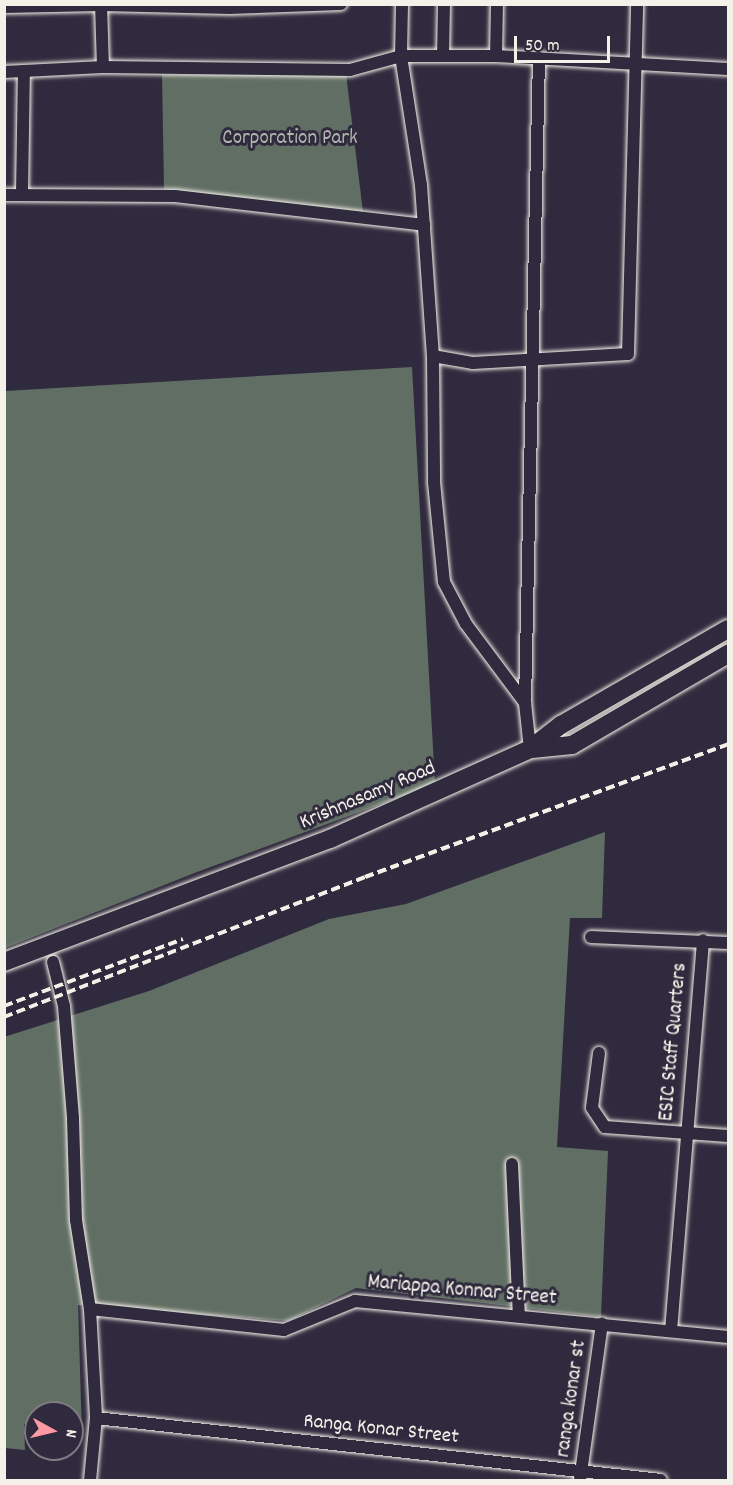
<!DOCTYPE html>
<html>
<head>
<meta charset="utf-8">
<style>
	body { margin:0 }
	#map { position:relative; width:733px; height:1485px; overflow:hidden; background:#2f2a3d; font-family:Dekko,sans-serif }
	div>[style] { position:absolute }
	.green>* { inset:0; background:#616e64 }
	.roads { filter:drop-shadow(0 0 2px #f4f1e8) drop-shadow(0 0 2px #f4f1e8) }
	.minor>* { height:12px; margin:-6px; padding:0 6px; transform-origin:6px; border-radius:6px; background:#2f2a3d }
	.secondary>* { height:18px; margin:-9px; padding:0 9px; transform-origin:9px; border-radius:9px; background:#2f2a3d }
	.rail>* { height:4px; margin-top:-2px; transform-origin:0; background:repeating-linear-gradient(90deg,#f4f1e8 0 9px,transparent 0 13.5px) }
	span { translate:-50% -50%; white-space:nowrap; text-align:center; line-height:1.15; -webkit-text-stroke:6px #2f2a3d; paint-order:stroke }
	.park-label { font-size:21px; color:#b2b6ad }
	.street-label { font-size:21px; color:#f4f1e8 }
	.frame { position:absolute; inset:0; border:6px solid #f4f1e8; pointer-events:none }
	.north { position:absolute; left:24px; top:1401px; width:60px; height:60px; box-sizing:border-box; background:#2f2a3d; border:2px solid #7e7a81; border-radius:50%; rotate:98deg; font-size:16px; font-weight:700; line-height:24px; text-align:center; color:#f4f1e8 }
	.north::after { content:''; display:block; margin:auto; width:21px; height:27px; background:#ff9aa2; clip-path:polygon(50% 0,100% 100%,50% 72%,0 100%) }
	.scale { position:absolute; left:514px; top:36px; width:96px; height:27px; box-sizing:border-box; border:3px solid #f4f1e8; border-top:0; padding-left:8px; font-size:18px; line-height:21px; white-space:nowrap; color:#f4f1e8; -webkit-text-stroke:4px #2f2a3d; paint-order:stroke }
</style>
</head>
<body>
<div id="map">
	<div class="green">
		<div style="clip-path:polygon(346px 74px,363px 212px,164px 189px,162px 75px)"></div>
		<div style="clip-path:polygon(412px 367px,435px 784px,197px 872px,5px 948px,5px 391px)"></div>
		<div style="clip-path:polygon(605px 832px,602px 918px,570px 918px,557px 1147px,608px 1151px,601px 1317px,356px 1288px,288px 1321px,78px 1305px,82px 1434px,72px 1432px,72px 1413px,36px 1413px,36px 1426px,24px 1424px,25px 1450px,5px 1448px,4px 1037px,149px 991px,329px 919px,406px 904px)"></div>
	</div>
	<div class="roads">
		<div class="minor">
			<div style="left:101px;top:4px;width:63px;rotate:88.2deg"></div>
			<div style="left:402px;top:4px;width:52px;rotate:91.1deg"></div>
			<div style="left:401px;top:56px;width:131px;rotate:81.2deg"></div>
			<div style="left:421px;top:185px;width:171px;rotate:86deg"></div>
			<div style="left:433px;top:356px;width:126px;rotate:89.5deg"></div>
			<div style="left:434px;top:482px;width:100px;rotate:84.3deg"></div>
			<div style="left:444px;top:582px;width:47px;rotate:62.4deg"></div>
			<div style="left:466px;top:624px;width:99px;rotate:53.2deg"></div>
			<div style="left:4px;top:7px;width:97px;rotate:-1.2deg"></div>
			<div style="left:101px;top:5px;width:129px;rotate:1.3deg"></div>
			<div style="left:230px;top:8px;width:111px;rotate:-2.1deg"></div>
			<div style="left:443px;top:56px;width:52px;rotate:-88.9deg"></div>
			<div style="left:496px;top:56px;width:52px;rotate:-88.9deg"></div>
			<div style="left:4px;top:72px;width:99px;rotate:-2.9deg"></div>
			<div style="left:103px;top:67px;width:247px;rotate:0.7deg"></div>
			<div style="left:350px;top:70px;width:53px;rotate:-15.4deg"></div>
			<div style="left:401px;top:56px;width:95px"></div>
			<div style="left:496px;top:56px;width:232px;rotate:3.2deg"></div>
			<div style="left:22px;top:194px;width:123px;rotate:-89.1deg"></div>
			<div style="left:4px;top:195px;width:171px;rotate:0.3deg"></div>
			<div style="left:175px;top:196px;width:251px;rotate:6.6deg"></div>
			<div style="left:433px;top:356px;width:41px;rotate:9.9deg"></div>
			<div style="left:473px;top:363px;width:155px;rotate:-3.3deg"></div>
			<div style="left:628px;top:354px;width:350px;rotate:-88.5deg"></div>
			<div style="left:530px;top:749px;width:46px;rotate:-96.2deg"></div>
			<div style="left:525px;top:703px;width:645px;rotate:-88.76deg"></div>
			<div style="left:591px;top:937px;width:137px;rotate:2.5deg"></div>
			<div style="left:53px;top:962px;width:45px;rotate:76deg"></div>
			<div style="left:64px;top:1006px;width:113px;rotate:85.4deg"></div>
			<div style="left:73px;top:1119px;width:101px;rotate:88.3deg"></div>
			<div style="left:76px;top:1220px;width:90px;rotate:81.1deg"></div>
			<div style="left:90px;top:1309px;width:109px;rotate:86.8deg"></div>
			<div style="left:96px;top:1418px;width:62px;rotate:95.5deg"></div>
			<div style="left:599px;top:1053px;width:55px;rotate:97.3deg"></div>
			<div style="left:592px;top:1108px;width:23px;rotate:56deg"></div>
			<div style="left:605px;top:1127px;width:123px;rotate:4.2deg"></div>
			<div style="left:512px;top:1164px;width:152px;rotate:87.4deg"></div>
			<div style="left:90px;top:1309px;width:195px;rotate:6.2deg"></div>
			<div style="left:284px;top:1330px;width:77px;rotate:-22.2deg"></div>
			<div style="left:355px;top:1301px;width:375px;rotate:5.5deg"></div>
			<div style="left:671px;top:1331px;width:392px;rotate:-85.3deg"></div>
			<div style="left:96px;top:1418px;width:568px;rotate:6.26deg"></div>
			<div style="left:580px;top:1480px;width:158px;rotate:-82deg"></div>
		</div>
		<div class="secondary">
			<div style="left:532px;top:749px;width:40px;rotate:-5.7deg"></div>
			<div style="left:572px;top:745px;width:181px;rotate:-30.3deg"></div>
			<div style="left:4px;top:962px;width:348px;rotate:-20.7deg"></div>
			<div style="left:330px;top:839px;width:219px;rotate:-24.2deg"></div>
			<div style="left:530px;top:749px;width:39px;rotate:-38deg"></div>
			<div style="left:561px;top:725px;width:193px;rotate:-29.9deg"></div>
		</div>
	</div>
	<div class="rail">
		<div style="left:4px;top:1006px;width:191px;rotate:-20.5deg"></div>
		<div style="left:4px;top:1017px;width:387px;rotate:-21.2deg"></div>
		<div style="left:365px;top:877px;width:387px;rotate:-20.1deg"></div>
	</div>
	<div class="park-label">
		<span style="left:290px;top:139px">Corporation Park</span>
	</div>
	<div class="street-label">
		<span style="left:368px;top:796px;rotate:-23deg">Krishnasamy Road</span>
		<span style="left:674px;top:1042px;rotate:-85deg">ESIC Staff Quarters</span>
		<span style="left:462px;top:1291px;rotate:5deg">Mariappa Konnar Street</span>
		<span style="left:572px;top:1399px;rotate:-82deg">ranga konar st</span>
		<span style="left:381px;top:1430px;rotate:6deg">Ranga Konar Street</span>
	</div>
	<div class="frame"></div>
	<div class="north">N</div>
	<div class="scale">50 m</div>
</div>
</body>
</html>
